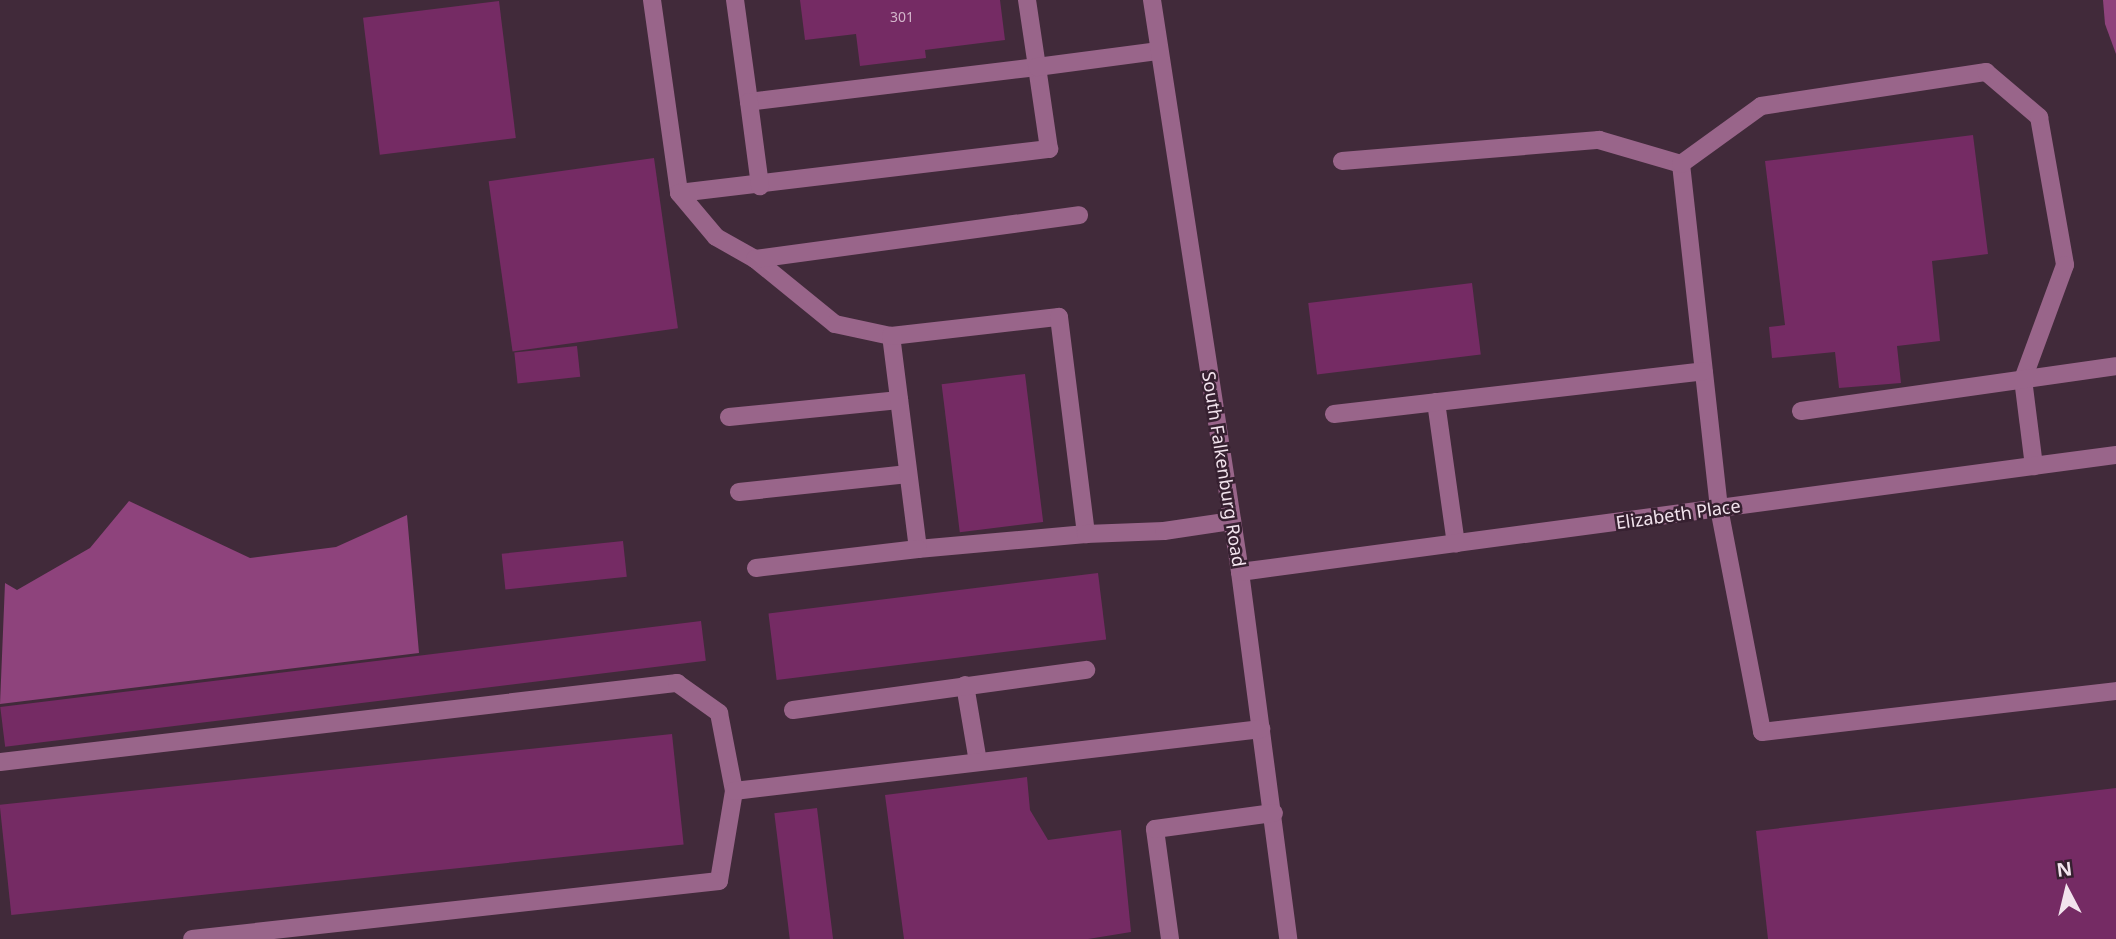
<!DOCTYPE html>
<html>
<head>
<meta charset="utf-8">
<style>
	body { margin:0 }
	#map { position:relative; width:2116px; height:939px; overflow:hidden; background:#412a3a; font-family:"Noto Sans",sans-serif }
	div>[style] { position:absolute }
	.forest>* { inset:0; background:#8e437c }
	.building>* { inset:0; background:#752b64; transform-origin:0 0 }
	.minor>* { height:18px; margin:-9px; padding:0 9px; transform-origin:9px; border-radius:9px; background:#99658a }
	span { translate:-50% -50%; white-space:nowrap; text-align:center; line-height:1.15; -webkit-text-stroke:5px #362030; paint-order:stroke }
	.number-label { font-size:14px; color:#d3b5cb }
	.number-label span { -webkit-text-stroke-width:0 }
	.street-label { font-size:18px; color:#f2e3ed }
	.north { position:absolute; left:2032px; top:855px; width:70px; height:70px; -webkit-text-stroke:5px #362030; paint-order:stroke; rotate:353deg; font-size:19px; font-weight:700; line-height:28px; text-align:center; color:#f2e3ed }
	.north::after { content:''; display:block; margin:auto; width:24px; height:32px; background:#f2e3ed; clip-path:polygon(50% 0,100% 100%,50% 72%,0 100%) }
</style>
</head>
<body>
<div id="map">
	<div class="forest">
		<div style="clip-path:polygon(2103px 0,2116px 0,2116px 54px,2105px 24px)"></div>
		<div style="clip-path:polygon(129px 501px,250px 558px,336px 547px,407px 515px,419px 653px,0 704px,5px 583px,17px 590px,90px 548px)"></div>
	</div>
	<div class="building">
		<div style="clip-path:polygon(800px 0,1000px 0,1005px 40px,925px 50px,926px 58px,860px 66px,856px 34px,805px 40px)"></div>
		<div style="left:499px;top:1px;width:138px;height:137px;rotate:83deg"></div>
		<div style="clip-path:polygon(1973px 135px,1988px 254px,1932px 261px,1940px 341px,1897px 346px,1901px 383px,1839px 388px,1835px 352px,1772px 358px,1769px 327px,1785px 325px,1765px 161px)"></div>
		<div style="left:654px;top:158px;width:172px;height:167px;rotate:82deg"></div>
		<div style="left:1472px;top:283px;width:72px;height:165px;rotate:83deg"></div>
		<div style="left:577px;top:346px;width:31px;height:63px;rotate:84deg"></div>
		<div style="left:1025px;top:374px;width:149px;height:84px;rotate:83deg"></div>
		<div style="left:623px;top:541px;width:36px;height:122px;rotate:84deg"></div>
		<div style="left:1098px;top:573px;width:67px;height:332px;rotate:83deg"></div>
		<div style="left:701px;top:621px;width:40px;height:706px;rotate:83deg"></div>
		<div style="left:672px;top:734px;width:111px;height:676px;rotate:84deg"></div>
		<div style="clip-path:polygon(1027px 777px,1030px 810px,1048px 840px,1121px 830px,1131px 932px,1088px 939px,904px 939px,885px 795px)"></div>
		<div style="clip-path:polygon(2116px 788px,2116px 939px,1768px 939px,1756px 831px)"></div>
		<div style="left:817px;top:808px;width:132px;height:43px;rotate:83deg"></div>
	</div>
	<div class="minor">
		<div style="left:652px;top:0;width:195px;rotate:82deg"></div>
		<div style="left:679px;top:193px;width:373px;rotate:-6.8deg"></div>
		<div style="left:1049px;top:149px;width:83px;rotate:-98.3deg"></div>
		<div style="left:1037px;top:67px;width:290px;rotate:173.1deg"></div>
		<div style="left:749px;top:102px;width:103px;rotate:-97.8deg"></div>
		<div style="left:1027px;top:0;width:68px;rotate:81.5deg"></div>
		<div style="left:1037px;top:67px;width:123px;rotate:-7.5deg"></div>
		<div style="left:1152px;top:0;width:579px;rotate:81.25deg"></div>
		<div style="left:1240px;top:572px;width:370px;rotate:82.5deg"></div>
		<div style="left:749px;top:102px;width:85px;rotate:82.5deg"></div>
		<div style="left:1342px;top:161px;width:258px;rotate:-4.7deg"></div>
		<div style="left:1599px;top:140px;width:85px;rotate:16.3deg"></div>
		<div style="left:1681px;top:164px;width:346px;rotate:83.7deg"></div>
		<div style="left:1719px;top:508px;width:228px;rotate:79.1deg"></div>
		<div style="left:1762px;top:732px;width:356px;rotate:-6.6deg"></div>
		<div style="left:1681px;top:164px;width:99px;rotate:-35.9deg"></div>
		<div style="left:1761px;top:106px;width:228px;rotate:-8.6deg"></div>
		<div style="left:1986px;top:72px;width:70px;rotate:40.3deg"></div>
		<div style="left:2039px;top:117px;width:150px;rotate:80deg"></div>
		<div style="left:2065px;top:265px;width:121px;rotate:110.2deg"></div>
		<div style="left:2023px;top:379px;width:88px;rotate:82.8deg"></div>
		<div style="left:679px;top:193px;width:57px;rotate:49.9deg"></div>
		<div style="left:716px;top:237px;width:45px;rotate:29.4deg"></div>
		<div style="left:755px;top:259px;width:103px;rotate:39.1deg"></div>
		<div style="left:835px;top:324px;width:57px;rotate:12.1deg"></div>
		<div style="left:755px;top:259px;width:327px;rotate:-7.7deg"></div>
		<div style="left:1436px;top:402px;width:143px;rotate:82deg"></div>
		<div style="left:1801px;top:411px;width:318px;rotate:-8.1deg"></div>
		<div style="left:1334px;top:414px;width:372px;rotate:-6.6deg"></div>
		<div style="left:729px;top:417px;width:171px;rotate:-5.7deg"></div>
		<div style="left:739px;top:492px;width:170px;rotate:-6.1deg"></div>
		<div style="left:1086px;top:534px;width:169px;rotate:174.9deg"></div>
		<div style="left:918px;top:549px;width:215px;rotate:-97.2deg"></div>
		<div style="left:891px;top:336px;width:169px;rotate:-6.5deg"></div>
		<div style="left:1059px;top:317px;width:219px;rotate:82.9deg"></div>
		<div style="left:1086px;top:534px;width:78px;rotate:-2.2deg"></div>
		<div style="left:1164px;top:531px;width:69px;rotate:-8.4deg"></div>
		<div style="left:756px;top:568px;width:163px;rotate:-6.7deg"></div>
		<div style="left:1240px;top:572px;width:884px;rotate:-7.61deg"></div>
		<div style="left:965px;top:685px;width:78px;rotate:80.4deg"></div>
		<div style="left:793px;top:710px;width:296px;rotate:-7.8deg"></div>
		<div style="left:0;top:762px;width:682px;rotate:-6.66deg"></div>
		<div style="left:677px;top:683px;width:52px;rotate:35.5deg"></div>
		<div style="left:719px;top:713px;width:79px;rotate:79.1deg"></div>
		<div style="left:734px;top:791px;width:91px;rotate:99.5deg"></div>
		<div style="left:719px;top:881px;width:530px;rotate:173.72deg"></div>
		<div style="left:734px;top:791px;width:531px;rotate:-6.71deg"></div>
		<div style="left:1170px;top:939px;width:111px;rotate:-97.8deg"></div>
		<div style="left:1155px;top:829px;width:120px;rotate:-7.7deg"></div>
	</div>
	<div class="number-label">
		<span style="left:902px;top:17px">301</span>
	</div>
	<div class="street-label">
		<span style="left:1224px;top:469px;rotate:81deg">South Falkenburg Road</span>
		<span style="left:1678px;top:514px;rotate:-8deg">Elizabeth Place</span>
	</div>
	<div class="north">N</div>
</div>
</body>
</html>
